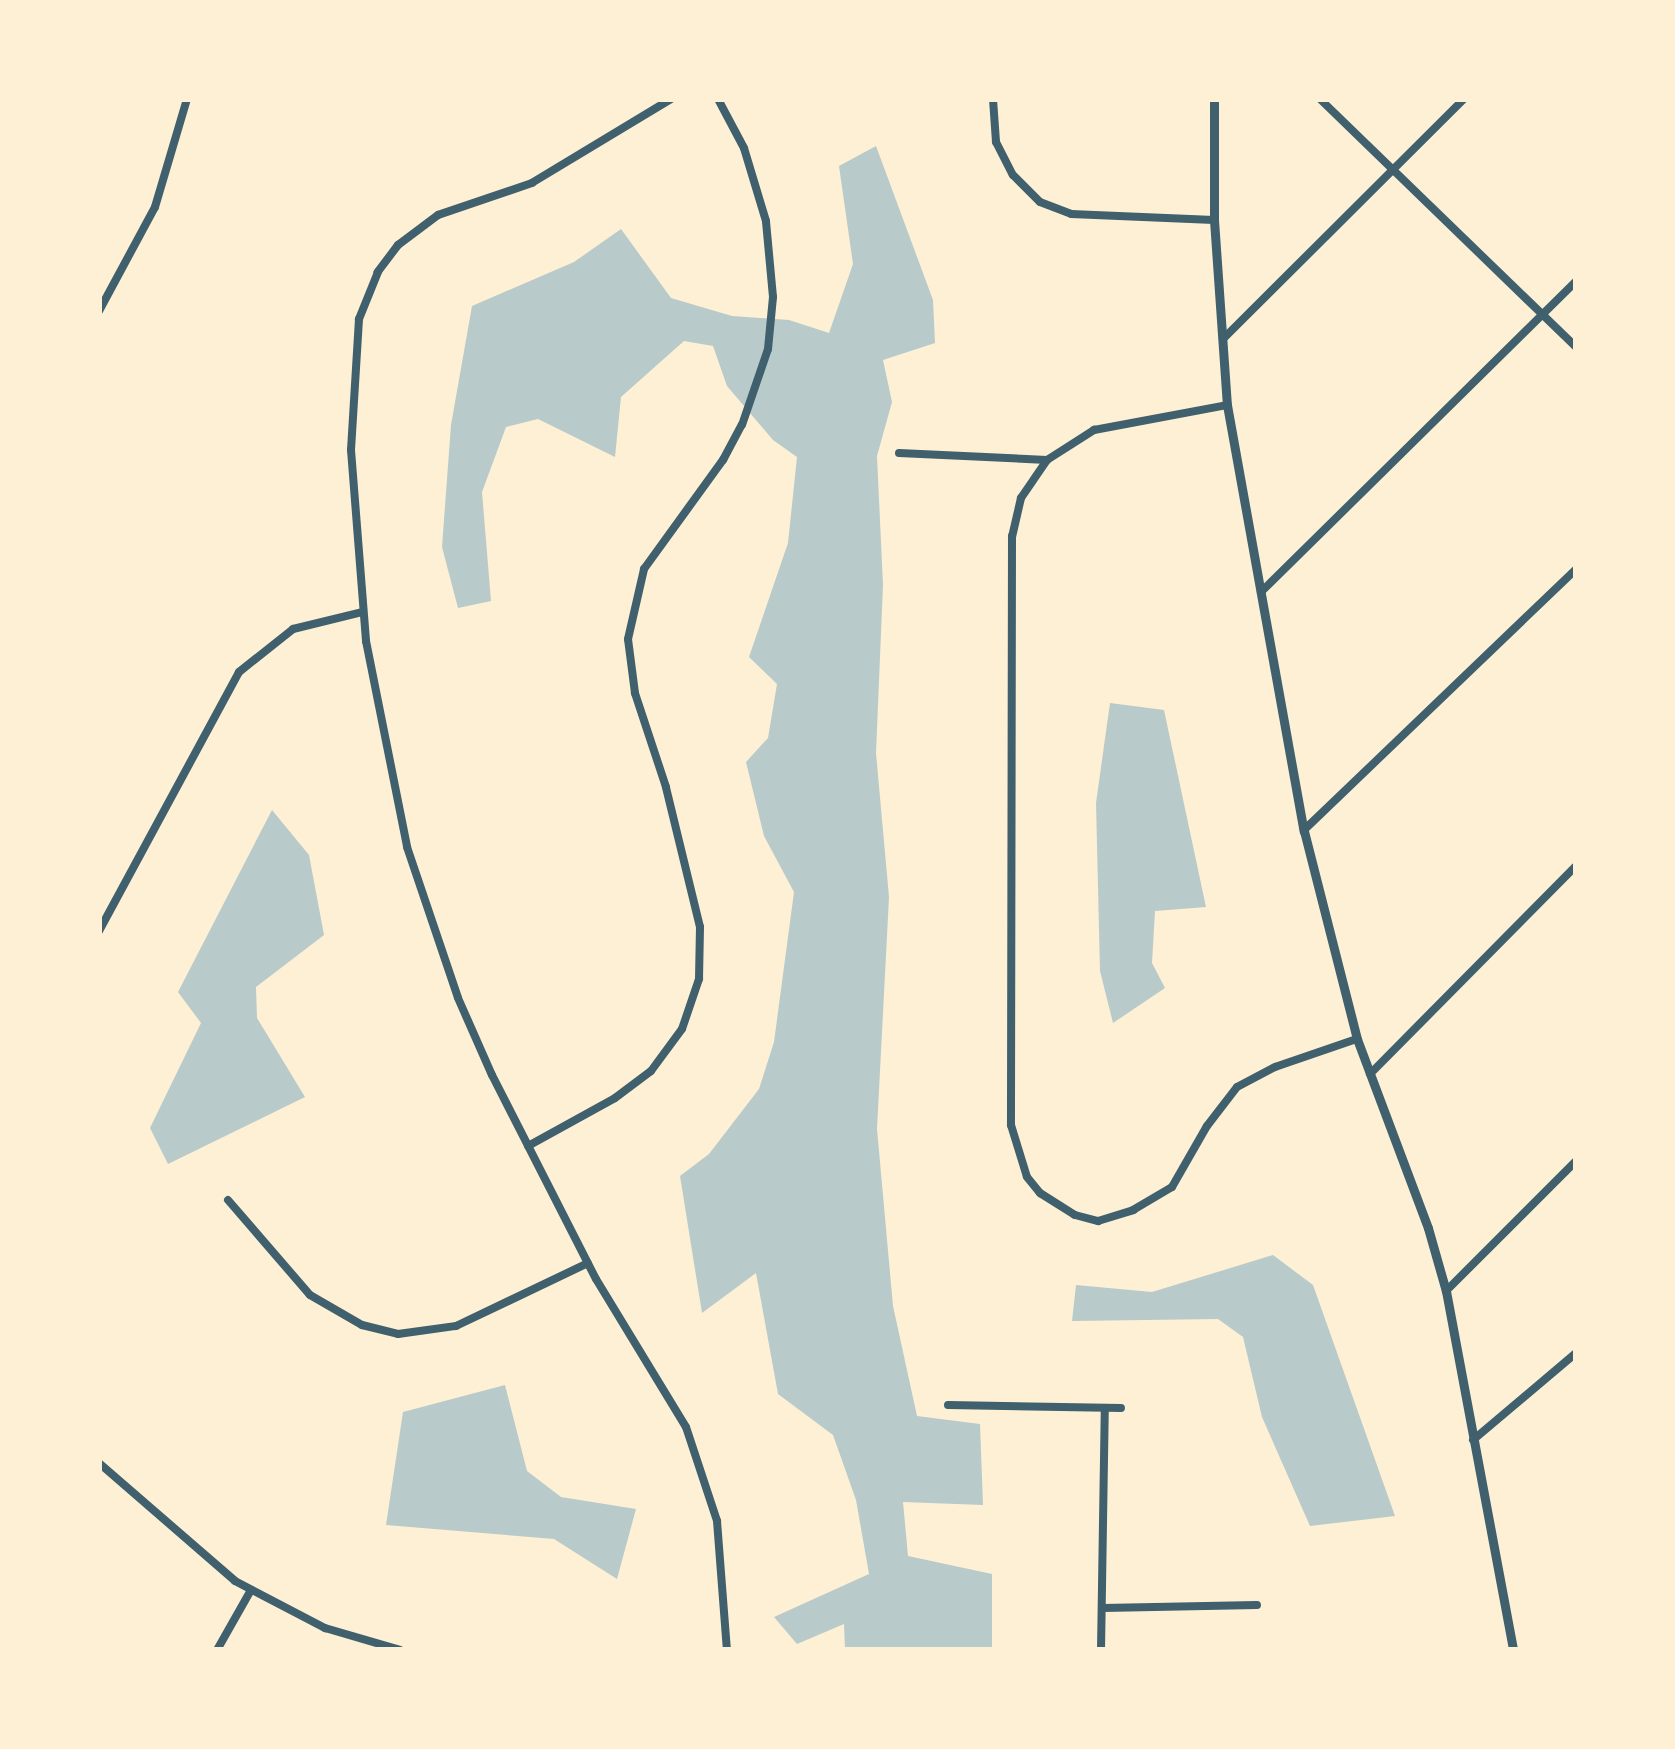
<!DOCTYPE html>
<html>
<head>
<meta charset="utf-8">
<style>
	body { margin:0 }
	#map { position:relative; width:1675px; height:1749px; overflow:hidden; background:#fdf0d5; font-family:"Nunito Sans",sans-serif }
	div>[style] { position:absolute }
	.green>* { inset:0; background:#b9caca }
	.minor>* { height:8px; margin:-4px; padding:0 4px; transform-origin:4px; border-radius:4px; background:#3f606c }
	.tertiary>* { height:9px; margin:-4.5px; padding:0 4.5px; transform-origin:4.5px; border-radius:4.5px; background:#3f606c }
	span { translate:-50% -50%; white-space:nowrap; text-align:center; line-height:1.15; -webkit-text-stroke:9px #fdf0d5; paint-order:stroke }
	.frame { position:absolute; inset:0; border:102px solid #fdf0d5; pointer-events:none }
</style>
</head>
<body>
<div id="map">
	<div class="green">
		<div style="clip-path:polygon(876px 146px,933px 300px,935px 343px,883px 360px,892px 402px,877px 456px,883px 585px,876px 753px,889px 897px,877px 1129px,893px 1306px,917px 1416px,980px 1424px,983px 1505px,903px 1502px,908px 1556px,992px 1574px,992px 1650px,845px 1650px,844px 1624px,797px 1644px,774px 1617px,869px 1574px,856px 1500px,833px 1435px,778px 1394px,756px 1273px,702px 1313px,680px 1176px,709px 1154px,759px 1089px,774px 1042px,794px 892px,764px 836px,746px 762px,768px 738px,777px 684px,749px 657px,788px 543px,797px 457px,773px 440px,727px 386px,713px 346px,684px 341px,621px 397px,615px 457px,538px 419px,506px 427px,482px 492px,491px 601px,458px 608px,442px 547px,451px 425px,472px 306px,574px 262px,621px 229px,671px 298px,732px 316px,789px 320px,829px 333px,853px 264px,839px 166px)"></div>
		<div style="clip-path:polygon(1110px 703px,1164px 710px,1206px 907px,1155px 911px,1152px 963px,1165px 988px,1113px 1023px,1100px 971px,1096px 803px)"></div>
		<div style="clip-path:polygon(272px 810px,309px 855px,324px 935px,256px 987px,257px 1018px,305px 1097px,168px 1164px,150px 1128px,201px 1023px,178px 992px)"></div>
		<div style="clip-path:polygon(1273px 1255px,1313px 1285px,1395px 1516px,1310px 1526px,1262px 1417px,1243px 1337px,1218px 1319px,1072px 1321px,1076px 1285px,1152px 1292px)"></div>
		<div style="clip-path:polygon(505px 1385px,527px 1471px,561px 1497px,636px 1509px,617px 1579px,554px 1539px,386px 1525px,403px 1412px)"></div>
	</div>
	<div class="minor">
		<div style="left:671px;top:99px;width:162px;rotate:148.9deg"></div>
		<div style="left:532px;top:183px;width:99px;rotate:161.2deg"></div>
		<div style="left:438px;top:215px;width:50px;rotate:143.1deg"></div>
		<div style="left:398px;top:245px;width:34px;rotate:127deg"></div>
		<div style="left:378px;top:272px;width:51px;rotate:112deg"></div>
		<div style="left:359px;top:319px;width:131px;rotate:93.5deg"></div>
		<div style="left:351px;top:450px;width:192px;rotate:85.5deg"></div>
		<div style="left:366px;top:641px;width:210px;rotate:78.7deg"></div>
		<div style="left:407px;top:847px;width:159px;rotate:71.3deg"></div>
		<div style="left:458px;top:998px;width:84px;rotate:66.2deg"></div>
		<div style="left:492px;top:1075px;width:229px;rotate:63deg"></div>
		<div style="left:596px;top:1279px;width:173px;rotate:58.7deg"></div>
		<div style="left:686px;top:1427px;width:99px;rotate:71.7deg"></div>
		<div style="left:717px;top:1521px;width:129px;rotate:85.6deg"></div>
		<div style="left:993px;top:99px;width:43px;rotate:86deg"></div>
		<div style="left:996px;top:142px;width:37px;rotate:63deg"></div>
		<div style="left:1013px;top:175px;width:38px;rotate:45deg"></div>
		<div style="left:1040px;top:202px;width:33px;rotate:21deg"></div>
		<div style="left:1071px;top:214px;width:143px;rotate:2.4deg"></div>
		<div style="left:1320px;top:99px;width:356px;rotate:44.1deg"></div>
		<div style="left:99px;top:311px;width:118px;rotate:-61.7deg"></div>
		<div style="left:155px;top:207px;width:113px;rotate:-73.5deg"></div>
		<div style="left:1223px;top:339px;width:340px;rotate:-44.9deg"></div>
		<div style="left:899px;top:453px;width:148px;rotate:2.7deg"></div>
		<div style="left:1047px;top:460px;width:56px;rotate:-32.6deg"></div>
		<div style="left:1094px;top:430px;width:135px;rotate:-10.6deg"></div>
		<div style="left:1047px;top:460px;width:46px;rotate:124.4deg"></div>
		<div style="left:1021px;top:498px;width:39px;rotate:103deg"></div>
		<div style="left:1012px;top:536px;width:589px;rotate:90.1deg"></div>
		<div style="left:1011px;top:1125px;width:54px;rotate:72.9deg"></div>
		<div style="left:1027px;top:1177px;width:21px;rotate:51deg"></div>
		<div style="left:1040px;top:1193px;width:41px;rotate:32.2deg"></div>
		<div style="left:1075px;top:1215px;width:24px;rotate:15deg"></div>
		<div style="left:1098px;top:1221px;width:37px;rotate:-17deg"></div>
		<div style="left:1133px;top:1210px;width:45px;rotate:-30.5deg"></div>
		<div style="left:1172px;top:1187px;width:70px;rotate:-60.2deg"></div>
		<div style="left:1207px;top:1126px;width:49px;rotate:-52.4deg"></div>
		<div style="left:1237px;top:1087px;width:43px;rotate:-27.8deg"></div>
		<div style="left:1275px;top:1067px;width:87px;rotate:-18.9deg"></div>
		<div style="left:1261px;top:592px;width:443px;rotate:-44.6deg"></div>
		<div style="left:1304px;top:830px;width:377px;rotate:-43.8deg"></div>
		<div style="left:99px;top:931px;width:294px;rotate:-61.6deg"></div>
		<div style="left:239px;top:672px;width:69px;rotate:-38.5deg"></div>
		<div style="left:293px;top:629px;width:71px;rotate:-13.8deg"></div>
		<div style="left:1370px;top:1074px;width:293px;rotate:-45.3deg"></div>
		<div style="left:528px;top:1146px;width:99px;rotate:-28.9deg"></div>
		<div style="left:615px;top:1098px;width:45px;rotate:-36.9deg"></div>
		<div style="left:651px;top:1071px;width:52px;rotate:-53.6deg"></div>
		<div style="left:682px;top:1029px;width:53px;rotate:-71.2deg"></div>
		<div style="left:699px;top:979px;width:52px;rotate:-88.9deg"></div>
		<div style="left:700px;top:927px;width:144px;rotate:-103.7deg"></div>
		<div style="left:666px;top:787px;width:99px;rotate:-108.3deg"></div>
		<div style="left:635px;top:693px;width:54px;rotate:-97.4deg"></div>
		<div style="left:628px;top:639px;width:72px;rotate:-77.1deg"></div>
		<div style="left:644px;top:569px;width:135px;rotate:-54.1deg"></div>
		<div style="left:723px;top:460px;width:40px;rotate:-62deg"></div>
		<div style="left:742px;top:425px;width:80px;rotate:-71.1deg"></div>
		<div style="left:768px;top:349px;width:52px;rotate:-84.5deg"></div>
		<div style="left:773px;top:297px;width:76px;rotate:-95.3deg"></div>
		<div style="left:766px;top:221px;width:76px;rotate:-106.8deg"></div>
		<div style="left:744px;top:148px;width:55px;rotate:-118deg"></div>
		<div style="left:228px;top:1200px;width:125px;rotate:49.2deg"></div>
		<div style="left:310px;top:1295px;width:60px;rotate:30deg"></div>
		<div style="left:362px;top:1325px;width:37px;rotate:14deg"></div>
		<div style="left:398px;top:1334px;width:59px;rotate:-7.9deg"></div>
		<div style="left:456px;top:1326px;width:146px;rotate:-25.5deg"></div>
		<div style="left:1446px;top:1291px;width:184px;rotate:-45deg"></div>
		<div style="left:948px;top:1405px;width:173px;rotate:1deg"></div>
		<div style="left:1473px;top:1440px;width:135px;rotate:-40.2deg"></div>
		<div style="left:99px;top:1463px;width:180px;rotate:40.9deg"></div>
		<div style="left:235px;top:1581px;width:102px;rotate:27.6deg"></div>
		<div style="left:325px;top:1628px;width:78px;rotate:16.3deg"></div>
		<div style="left:1103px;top:1608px;width:154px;rotate:-1.1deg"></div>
		<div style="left:217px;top:1650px;width:69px;rotate:-60.5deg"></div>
		<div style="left:1101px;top:1650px;width:242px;rotate:-89.1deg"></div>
	</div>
	<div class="tertiary">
		<div style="left:1214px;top:99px;width:121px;rotate:90deg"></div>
		<div style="left:1214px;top:220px;width:185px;rotate:86deg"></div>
		<div style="left:1227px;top:405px;width:433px;rotate:79.8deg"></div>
		<div style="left:1304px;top:831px;width:215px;rotate:75.7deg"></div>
		<div style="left:1357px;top:1039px;width:202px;rotate:69.4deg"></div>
		<div style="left:1428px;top:1228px;width:66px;rotate:74.1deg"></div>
		<div style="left:1446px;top:1291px;width:365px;rotate:79.4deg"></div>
	</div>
	<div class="frame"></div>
</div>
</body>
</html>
